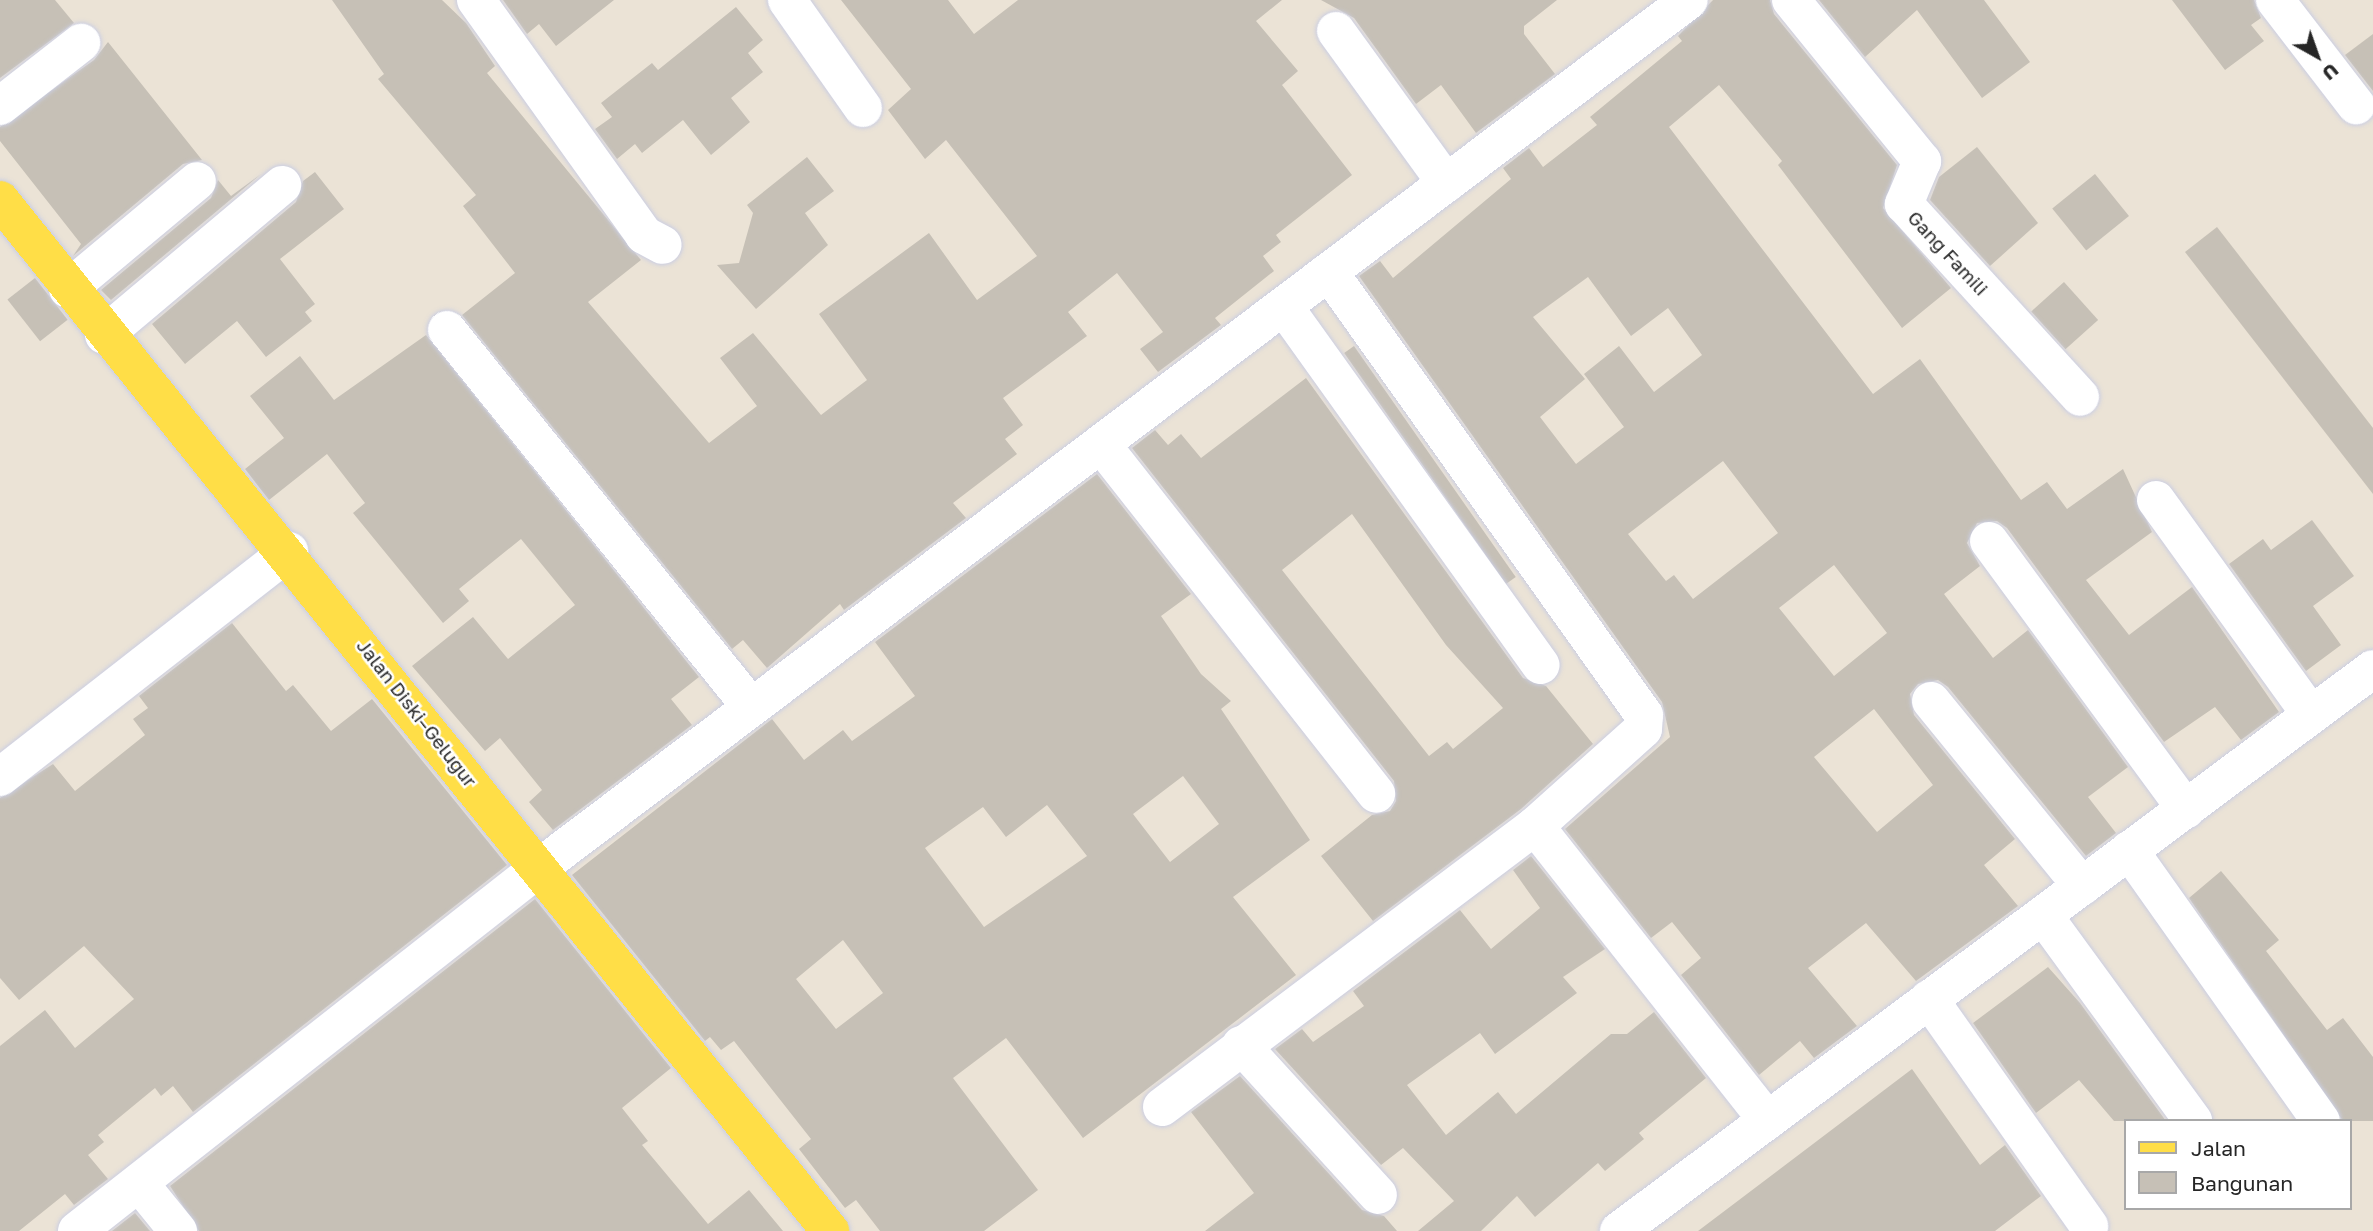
<!DOCTYPE html>
<html>
<head>
<meta charset="utf-8">
<style>
	body { margin:0 }
	#map { position:relative; width:2373px; height:1231px; overflow:hidden; background:#ebe3d6; font-family:"Golos Text",sans-serif }
	div>[style] { position:absolute }
	.building>* { inset:0; background:#c6c0b6; transform-origin:0 0 }
	.roads { filter:drop-shadow(0 0 2px #cbcee2) drop-shadow(0 0 2px #cbcee2) }
	.minor>* { height:38px; margin:-19px; padding:0 19px; transform-origin:19px; border-radius:19px; background:#fff }
	.major>* { height:38px; margin:-19px; padding:0 19px; transform-origin:19px; border-radius:19px; background:#ffde47 }
	span { translate:-50% -50%; white-space:nowrap; text-align:center; line-height:1.15; -webkit-text-stroke:5px #fff; paint-order:stroke }
	.street-label { font-size:19px; color:#262626 }
	.legend { position:absolute; left:2124px; top:1119px; width:228px; height:91px; box-sizing:border-box; background:#fff; border:2px solid #a8a8a8; margin:0; padding:9px 12px; list-style:none; font-size:21px; color:#262626 }
	.legend li { display:flex; align-items:center; gap:14px; height:35px }
	.legend b { width:35px; border:2px solid #a8a8a8 }
	.north { position:absolute; left:2282px; top:21px; width:70px; height:70px; -webkit-text-stroke:5px #fff; paint-order:stroke; rotate:140deg; font-size:19px; font-weight:700; line-height:28px; text-align:center; color:#262626 }
	.north::after { content:''; display:block; margin:auto; width:24px; height:32px; background:#262626; clip-path:polygon(50% 0,100% 100%,50% 72%,0 100%) }
</style>
</head>
<body>
<div id="map">
	<div class="building">
		<div style="clip-path:polygon(0 0,55px 0,74px 23px,0 78px)"></div>
		<div style="clip-path:polygon(332px 0,442px 0,466px 23px,495px 66px,487px 73px,641px 260px,588px 302px,709px 443px,757px 406px,720px 358px,753px 333px,821px 415px,867px 380px,819px 314px,929px 233px,977px 300px,1037px 256px,946px 140px,925px 159px,888px 110px,911px 89px,841px 0,948px 0,974px 34px,1018px 0,1282px 0,1256px 21px,1298px 71px,1282px 85px,1352px 175px,1276px 235px,1281px 242px,1263px 256px,1274px 271px,1215px 318px,1221px 325px,1158px 372px,1140px 349px,1163px 332px,1117px 273px,1068px 312px,1087px 336px,1003px 398px,1023px 425px,1005px 439px,1017px 454px,953px 503px,966px 518px,844px 610px,840px 604px,767px 668px,743px 640px,732px 649px,462px 315px,515px 273px,463px 206px,476px 195px,378px 79px,384px 74px)"></div>
		<div style="clip-path:polygon(503px 0,614px 0,556px 46px,539px 24px,527px 34px)"></div>
		<div style="clip-path:polygon(1321px 0,1557px 0,1524px 26px,1524px 34px,1555px 74px,1476px 133px,1441px 85px,1416px 104px,1354px 18px)"></div>
		<div style="clip-path:polygon(evenodd,1713px 0,1770px 0,1774px 14px,1897px 165px,1883px 208px,1951px 288px,1902px 328px,1778px 165px,1782px 161px,1719px 85px,1669px 127px,1873px 394px,1920px 359px,2021px 500px,2047px 482px,2067px 509px,2123px 469px,2152px 532px,2086px 580px,2129px 635px,2192px 587px,2279px 712px,2241px 740px,2215px 707px,2164px 742px,2007px 528px,1997px 521px,1977px 523px,1967px 543px,1980px 566px,1944px 594px,1993px 658px,2028px 630px,2128px 767px,2088px 797px,2116px 833px,2086px 856px,1948px 687px,1938px 680px,1918px 684px,1910px 694px,1914px 715px,2015px 839px,1984px 865px,2018px 906px,1916px 981px,1866px 923px,1808px 968px,1857px 1026px,1814px 1058px,1800px 1041px,1759px 1075px,1681px 975px,1701px 958px,1672px 922px,1651px 938px,1565px 829px,1670px 737px,1662px 702px,1359px 276px,1380px 261px,1393px 278px,1511px 179px,1503px 168px,1529px 148px,1543px 167px,1597px 125px,1590px 117px,1682px 41px,1678px 36px,1713px 0,1588px 277px,1631px 336px,1668px 308px,1702px 355px,1654px 392px,1619px 346px,1584px 374px,1624px 427px,1576px 464px,1540px 417px,1585px 379px,1533px 317px,1588px 277px,1713px 0,1723px 461px,1778px 533px,1693px 599px,1674px 575px,1666px 581px,1628px 534px,1723px 461px,1713px 0,1834px 565px,1887px 633px,1834px 676px,1779px 608px,1834px 565px,1713px 0,1874px 709px,1933px 785px,1877px 832px,1814px 757px,1874px 709px)"></div>
		<div style="clip-path:polygon(1819px 0,1984px 0,2030px 62px,1982px 98px,1917px 10px,1865px 57px)"></div>
		<div style="clip-path:polygon(2172px 0,2254px 0,2261px 18px,2251px 25px,2264px 41px,2225px 70px)"></div>
		<div style="clip-path:polygon(736px 7px,763px 40px,748px 53px,763px 72px,731px 98px,750px 122px,711px 155px,683px 120px,642px 153px,635px 144px,617px 159px,595px 129px,612px 117px,601px 103px,652px 63px,658px 70px)"></div>
		<div style="clip-path:polygon(2373px 34px,2373px 91px,2345px 55px)"></div>
		<div style="clip-path:polygon(108px 42px,202px 160px,183px 164px,73px 256px,81px 244px,0 141px,0 127px,94px 60px)"></div>
		<div style="clip-path:polygon(1977px 147px,2038px 223px,1990px 266px,1930px 200px,1939px 177px)"></div>
		<div style="clip-path:polygon(807px 157px,834px 191px,805px 213px,828px 245px,756px 309px,717px 265px,739px 263px,753px 213px,747px 205px)"></div>
		<div style="clip-path:polygon(315px 172px,344px 209px,280px 259px,315px 304px,305px 312px,312px 321px,266px 357px,237px 321px,185px 364px,152px 324px,296px 202px,303px 181px)"></div>
		<div style="clip-path:polygon(261px 174px,111px 300px,101px 290px,211px 198px,218px 180px,231px 196px)"></div>
		<div style="left:2095px;top:174px;width:54px;height:55px;rotate:51deg"></div>
		<div style="clip-path:polygon(2217px 227px,2373px 428px,2373px 494px,2185px 252px)"></div>
		<div style="left:35px;top:278px;width:53px;height:35px;rotate:52deg"></div>
		<div style="left:2064px;top:282px;width:51px;height:44px;rotate:48deg"></div>
		<div style="clip-path:polygon(426px 335px,699px 677px,671px 699px,692px 725px,553px 830px,529px 802px,542px 790px,500px 738px,485px 751px,412px 666px,473px 617px,508px 659px,575px 605px,521px 539px,459px 589px,469px 601px,443px 623px,353px 513px,365px 503px,327px 454px,269px 500px,245px 469px,284px 438px,250px 396px,300px 356px,334px 400px)"></div>
		<div style="left:1354px;top:346px;width:282px;height:12px;rotate:55deg"></div>
		<div style="clip-path:polygon(evenodd,1306px 378px,1523px 678px,1546px 686px,1593px 744px,1521px 809px,1373px 921px,1321px 856px,1372px 815px,1390px 811px,1396px 801px,1394px 781px,1132px 448px,1155px 430px,1168px 445px,1181px 434px,1201px 458px,1306px 378px,1352px 514px,1446px 645px,1503px 708px,1453px 749px,1447px 742px,1429px 756px,1282px 570px,1352px 514px)"></div>
		<div style="clip-path:polygon(evenodd,1097px 474px,1191px 594px,1161px 616px,1201px 674px,1231px 701px,1221px 709px,1310px 840px,1233px 897px,1296px 975px,1083px 1138px,1006px 1038px,953px 1078px,1038px 1190px,984px 1231px,880px 1231px,856px 1200px,845px 1208px,823px 1180px,799px 1149px,811px 1139px,734px 1041px,721px 1050px,710px 1037px,705px 1041px,572px 875px,772px 719px,804px 760px,843px 730px,852px 741px,915px 696px,875px 642px,1097px 474px,1183px 776px,1219px 824px,1170px 862px,1133px 814px,1183px 776px,1097px 474px,1047px 805px,1087px 856px,984px 927px,925px 848px,983px 807px,1006px 837px,1047px 805px,1097px 474px,843px 940px,883px 993px,836px 1029px,796px 979px,843px 940px)"></div>
		<div style="clip-path:polygon(2312px 520px,2354px 576px,2313px 606px,2341px 645px,2306px 671px,2229px 564px,2263px 539px,2271px 550px)"></div>
		<div style="clip-path:polygon(232px 623px,286px 691px,293px 685px,331px 731px,372px 699px,507px 865px,193px 1112px,173px 1086px,161px 1096px,155px 1088px,98px 1135px,104px 1142px,88px 1155px,108px 1179px,74px 1205px,65px 1194px,19px 1231px,0 1231px,0 1046px,45px 1010px,75px 1048px,134px 999px,84px 946px,19px 1000px,0 978px,0 798px,53px 764px,75px 791px,145px 735px,133px 719px,148px 708px,139px 696px)"></div>
		<div style="clip-path:polygon(1531px 856px,1605px 949px,1563px 977px,1577px 993px,1495px 1054px,1480px 1033px,1407px 1085px,1446px 1135px,1498px 1092px,1516px 1114px,1611px 1034px,1627px 1034px,1654px 1012px,1706px 1078px,1639px 1133px,1644px 1139px,1605px 1171px,1598px 1163px,1535px 1217px,1517px 1196px,1481px 1231px,1418px 1231px,1454px 1201px,1403px 1148px,1381px 1165px,1275px 1049px,1302px 1029px,1313px 1042px,1364px 1006px,1353px 991px,1460px 910px,1491px 949px,1540px 908px,1513px 870px)"></div>
		<div style="clip-path:polygon(2221px 871px,2279px 940px,2266px 951px,2327px 1030px,2343px 1018px,2373px 1057px,2373px 1121px,2343px 1121px,2189px 898px)"></div>
		<div style="clip-path:polygon(535px 899px,671px 1068px,622px 1108px,648px 1141px,642px 1145px,708px 1224px,749px 1190px,783px 1231px,199px 1231px,170px 1186px)"></div>
		<div style="clip-path:polygon(2048px 967px,2080px 1003px,2166px 1121px,2114px 1121px,2079px 1080px,2036px 1113px,1973px 1023px)"></div>
		<div style="clip-path:polygon(1912px 1069px,1980px 1165px,2005px 1145px,2041px 1196px,1995px 1231px,1698px 1231px)"></div>
		<div style="clip-path:polygon(1240px 1076px,1362px 1210px,1384px 1216px,1397px 1231px,1205px 1231px,1254px 1193px,1191px 1112px)"></div>
		<div style="clip-path:polygon(135px 1213px,150px 1231px,112px 1231px)"></div>
	</div>
	<div class="roads">
		<div class="minor">
			<div style="left:476px;top:0;width:289px;rotate:54.4deg"></div>
			<div style="left:644px;top:235px;width:21px;rotate:28deg"></div>
			<div style="left:787px;top:0;width:132px;rotate:54.9deg"></div>
			<div style="left:1791px;top:0;width:208px;rotate:50.9deg"></div>
			<div style="left:1922px;top:161px;width:47px;rotate:112.7deg"></div>
			<div style="left:1904px;top:204px;width:261px;rotate:47.6deg"></div>
			<div style="left:2275px;top:0;width:133px;rotate:52.4deg"></div>
			<div style="left:1336px;top:31px;width:188px;rotate:54.1deg"></div>
			<div style="left:0;top:106px;width:103px;rotate:-37.9deg"></div>
			<div style="left:68px;top:289px;width:168px;rotate:-39.9deg"></div>
			<div style="left:1285px;top:308px;width:439px;rotate:54.4deg"></div>
			<div style="left:447px;top:330px;width:484px;rotate:51.1deg"></div>
			<div style="left:104px;top:335px;width:233px;rotate:-40.1deg"></div>
			<div style="left:1101px;top:444px;width:445px;rotate:51.8deg"></div>
			<div style="left:2156px;top:500px;width:265px;rotate:54.2deg"></div>
			<div style="left:1989px;top:541px;width:333px;rotate:53.7deg"></div>
			<div style="left:1931px;top:701px;width:239px;rotate:50.8deg"></div>
			<div style="left:0;top:777px;width:367px;rotate:-38deg"></div>
			<div style="left:1535px;top:826px;width:375px;rotate:51.7deg"></div>
			<div style="left:2129px;top:850px;width:332px;rotate:54.7deg"></div>
			<div style="left:2043px;top:915px;width:255px;rotate:53.9deg"></div>
			<div style="left:1929px;top:999px;width:278px;rotate:54.8deg"></div>
			<div style="left:1241px;top:1045px;width:203px;rotate:47.6deg"></div>
			<div style="left:1162px;top:1107px;width:467px;rotate:-37deg"></div>
			<div style="left:1535px;top:826px;width:145px;rotate:-41.9deg"></div>
			<div style="left:1643px;top:729px;width:14px;rotate:-86deg"></div>
			<div style="left:1644px;top:715px;width:544px;rotate:-125.42deg"></div>
			<div style="left:139px;top:1183px;width:62px;rotate:50.9deg"></div>
			<div style="left:77px;top:1231px;width:589px;rotate:-38.17deg"></div>
			<div style="left:540px;top:867px;width:1439px;rotate:-37.04deg"></div>
			<div style="left:1619px;top:1231px;width:940px;rotate:-36.7deg"></div>
		</div>
		<div class="major">
			<div style="left:0;top:200px;width:1324px;rotate:51.16deg"></div>
		</div>
	</div>
	<div class="street-label">
		<span style="left:1948px;top:253px;rotate:47deg">Gang Famili</span>
		<span style="left:417px;top:713px;rotate:52deg">Jalan Diski–Gelugur</span>
	</div>
	<ul class="legend">
	<li><b style="height:9px;background:#ffde47"></b>Jalan</li>
	<li><b style="height:19px;background:#c6c0b6"></b>Bangunan</li>
	</ul>
	<div class="north">U</div>
</div>
</body>
</html>
